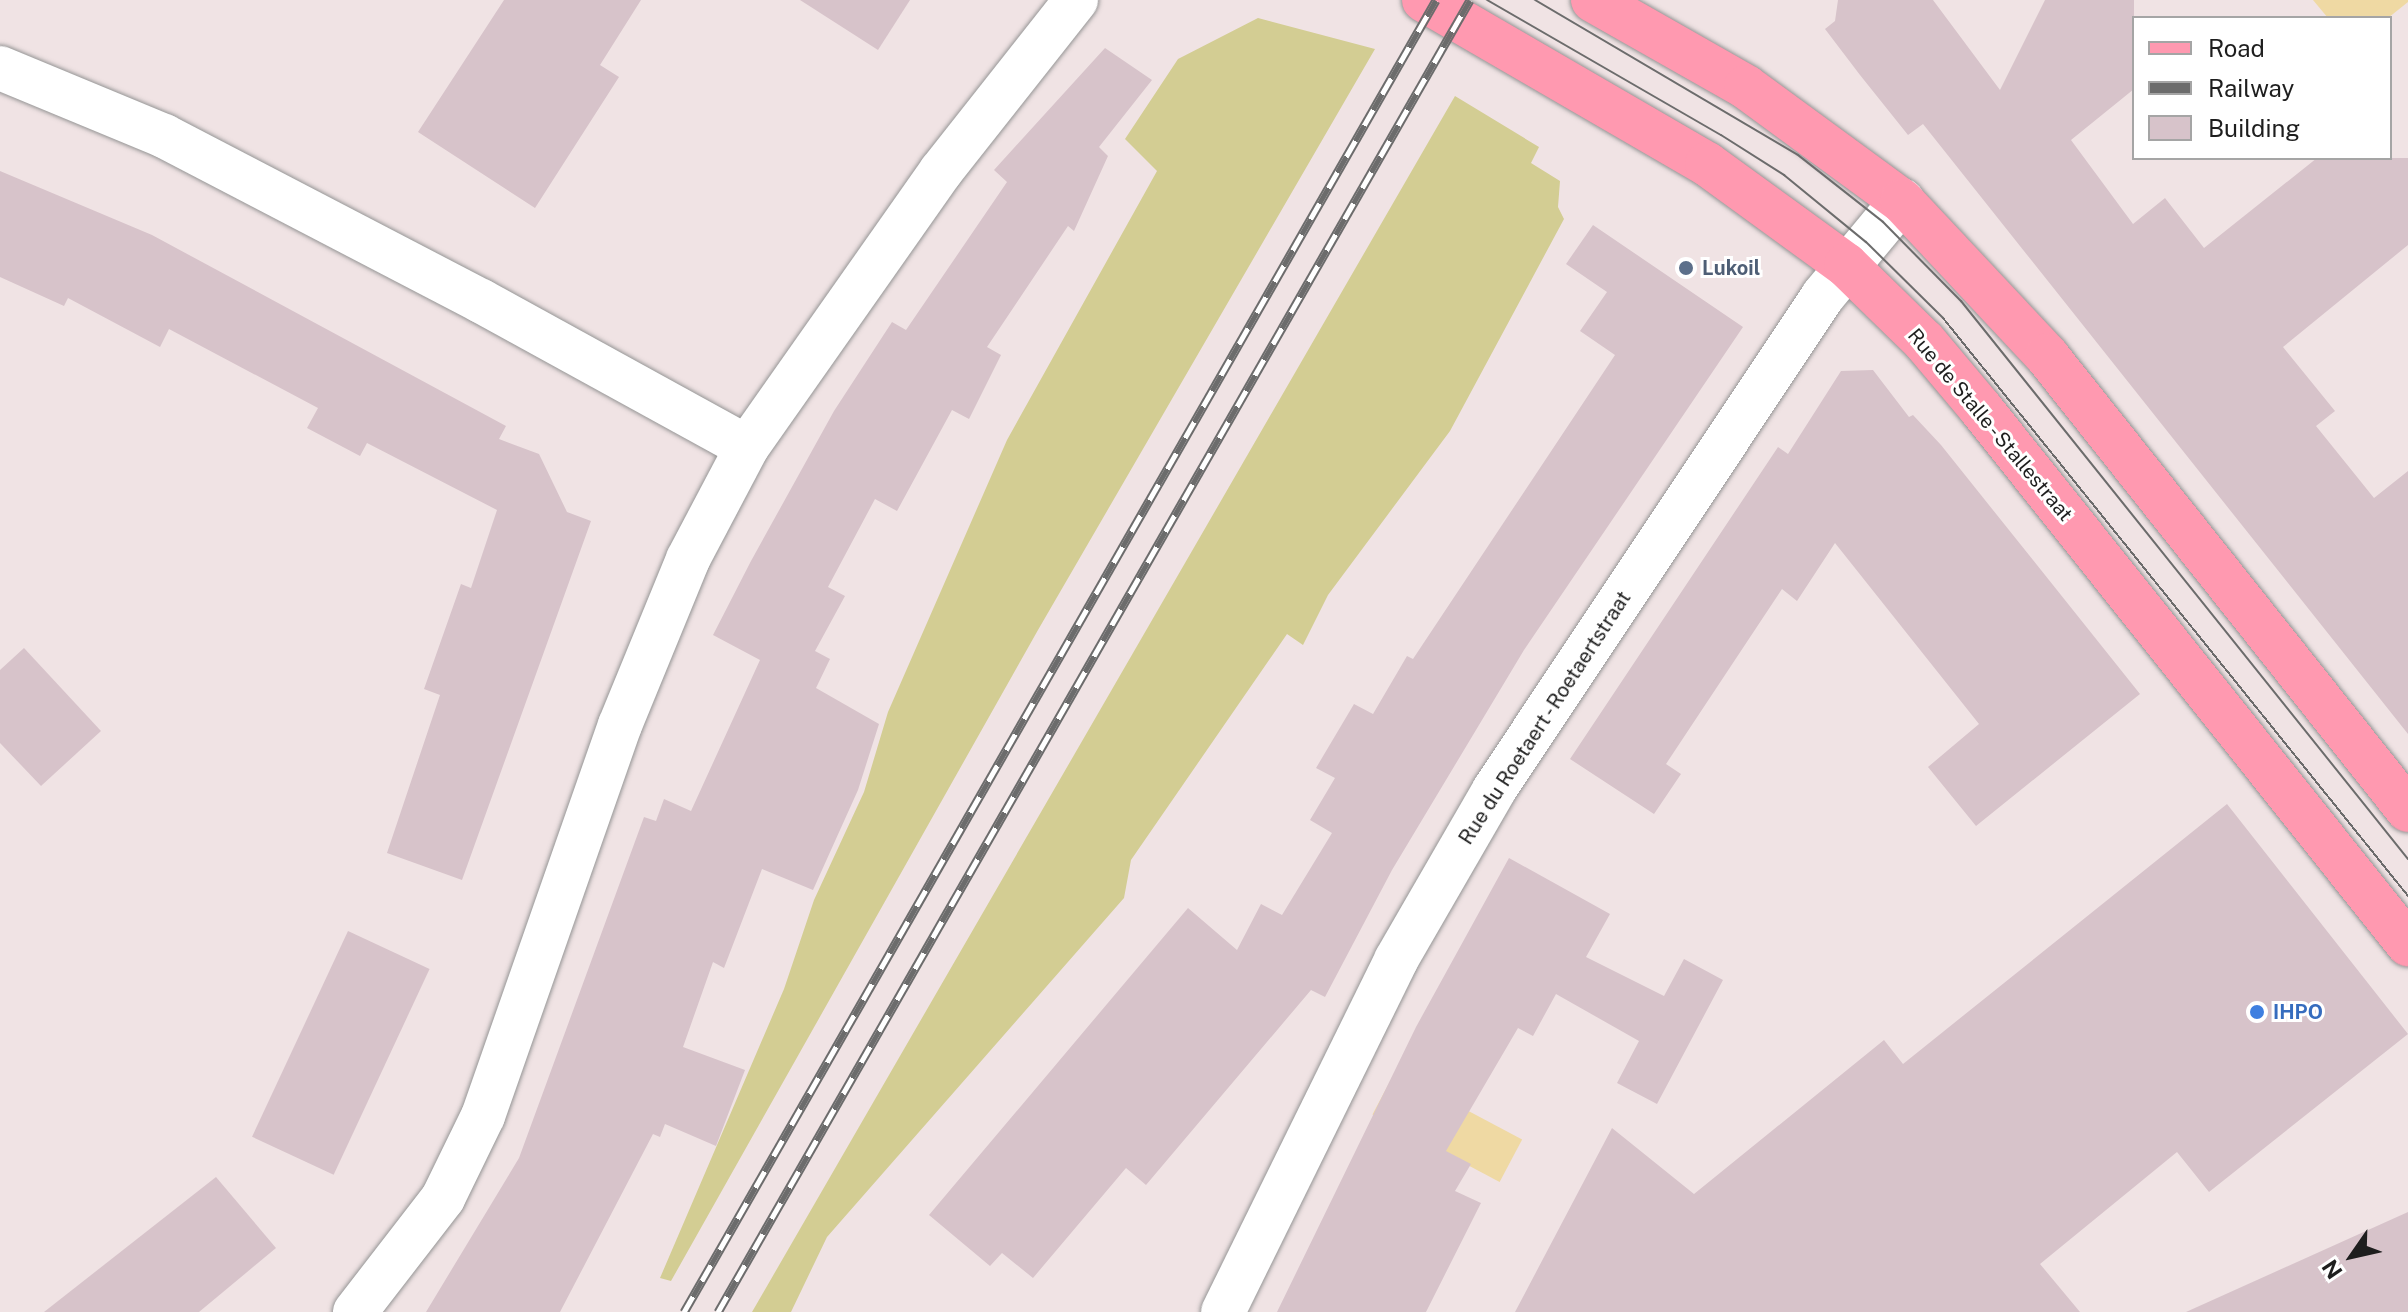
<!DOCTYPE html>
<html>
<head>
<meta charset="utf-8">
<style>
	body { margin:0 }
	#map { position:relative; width:2408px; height:1312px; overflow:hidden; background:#f0e3e4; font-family:"Public Sans",sans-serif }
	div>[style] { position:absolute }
	.grass>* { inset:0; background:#efd9a3; transform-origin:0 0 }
	.forest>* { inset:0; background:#d3cd93 }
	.building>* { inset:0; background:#d7c3ca; transform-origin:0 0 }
	.roads { filter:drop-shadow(0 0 2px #959595) drop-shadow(0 0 2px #959595) }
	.minor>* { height:44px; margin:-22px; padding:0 22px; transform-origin:22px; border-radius:22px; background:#fff }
	.tertiary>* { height:44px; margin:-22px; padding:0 22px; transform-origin:22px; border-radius:22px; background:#fff }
	.primary>* { height:44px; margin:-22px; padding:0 22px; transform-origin:22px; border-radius:22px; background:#ff99b0 }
	.tram>* { height:2px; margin:-1px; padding:0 1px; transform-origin:1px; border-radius:1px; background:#6c6c6c }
	.rail>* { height:9px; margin-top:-4.5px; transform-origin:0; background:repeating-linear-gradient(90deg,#fff 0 18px,#6c6c6c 0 36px); box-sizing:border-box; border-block:2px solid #6c6c6c }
	.dots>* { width:22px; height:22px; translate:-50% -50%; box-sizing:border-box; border:4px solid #fff; border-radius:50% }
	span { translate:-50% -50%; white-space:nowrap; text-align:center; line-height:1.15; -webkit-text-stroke:6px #fff; paint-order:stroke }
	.service-label { font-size:20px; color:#4e5e75; font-weight:700 }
	.left { translate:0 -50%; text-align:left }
	.street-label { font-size:20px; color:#1e1e1e }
	.shop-label { font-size:20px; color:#366cbe; font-weight:700 }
	.legend { position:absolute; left:2132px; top:16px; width:260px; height:144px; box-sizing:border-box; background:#fff; border:2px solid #a5a5a5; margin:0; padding:10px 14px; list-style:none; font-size:24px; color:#1e1e1e }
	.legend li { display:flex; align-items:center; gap:16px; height:40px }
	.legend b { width:40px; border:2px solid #a5a5a5 }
	.north { position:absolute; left:2312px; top:1216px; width:80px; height:80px; -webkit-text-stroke:6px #fff; paint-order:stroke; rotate:236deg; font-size:22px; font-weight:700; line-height:32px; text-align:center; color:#1e1e1e }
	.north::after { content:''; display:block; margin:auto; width:28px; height:36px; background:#1e1e1e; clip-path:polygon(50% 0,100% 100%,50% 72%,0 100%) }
</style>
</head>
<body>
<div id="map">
	<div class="grass">
		<div style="clip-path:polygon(2313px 0,2408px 0,2408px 2px,2388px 18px,2328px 18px)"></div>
		<div style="left:1395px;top:1072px;width:144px;height:48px;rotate:28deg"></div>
	</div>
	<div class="forest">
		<div style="clip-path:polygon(1258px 18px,1375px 49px,1038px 630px,671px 1281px,660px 1278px,784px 989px,814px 900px,864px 792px,888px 712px,1007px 440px,1157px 171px,1125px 139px,1178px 59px)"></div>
		<div style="clip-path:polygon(1455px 96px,1539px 147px,1531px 163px,1560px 181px,1558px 207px,1564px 219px,1450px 431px,1328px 595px,1303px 645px,1287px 634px,1131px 860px,1124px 898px,827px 1237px,791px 1312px,752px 1312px)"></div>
	</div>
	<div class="building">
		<div style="clip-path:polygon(504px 0,641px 0,600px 65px,619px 77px,535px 208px,418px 132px)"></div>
		<div style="clip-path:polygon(800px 0,910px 0,878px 50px)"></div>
		<div style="clip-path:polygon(1838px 0,1933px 0,2000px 90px,2045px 0,2134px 0,2134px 89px,2071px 140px,2133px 224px,2165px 198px,2204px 248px,2317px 158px,2408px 158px,2408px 245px,2283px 347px,2335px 411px,2316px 426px,2374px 498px,2408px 471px,2408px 734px,1923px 124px,1908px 135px,1860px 75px,1825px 29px,1835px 21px)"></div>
		<div style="clip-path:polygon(1105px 48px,1152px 80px,1099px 147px,1108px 156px,1074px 231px,1068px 226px,987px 347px,1001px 355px,969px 419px,952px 410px,897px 511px,875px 499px,828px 587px,845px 596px,815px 651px,830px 659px,816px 688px,879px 724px,858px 790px,813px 890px,762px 869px,724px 968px,713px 962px,683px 1047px,745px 1070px,716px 1146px,665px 1124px,660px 1137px,653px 1134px,560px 1312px,426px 1312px,519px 1158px,644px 817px,656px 821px,664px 799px,691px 811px,760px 660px,713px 635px,751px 561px,834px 411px,892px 322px,906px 330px,1007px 182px,994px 170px)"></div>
		<div style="clip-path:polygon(0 171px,152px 235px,506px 426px,499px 439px,539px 454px,567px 512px,591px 521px,462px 880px,387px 853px,440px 695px,424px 689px,461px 584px,471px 588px,497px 510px,367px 443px,360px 456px,307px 428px,318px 408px,169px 329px,160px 347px,68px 298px,64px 306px,0 277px)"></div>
		<div style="clip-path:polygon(1593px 225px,1743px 327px,1524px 650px,1392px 870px,1325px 997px,1311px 990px,1146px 1185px,1126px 1168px,1033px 1278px,1002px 1253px,990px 1266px,929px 1215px,1188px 908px,1237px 950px,1261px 904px,1282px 915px,1332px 833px,1310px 820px,1335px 778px,1316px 768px,1354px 704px,1373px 714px,1407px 656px,1413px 659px,1615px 355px,1580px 331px,1607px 292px,1566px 264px)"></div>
		<div style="clip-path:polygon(1873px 370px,1909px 417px,1913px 415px,1941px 445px,2140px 694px,1976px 826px,1928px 767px,1979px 724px,1835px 543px,1797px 601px,1782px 589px,1666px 764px,1681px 774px,1654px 814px,1570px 759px,1778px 447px,1788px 454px,1841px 371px)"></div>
		<div style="clip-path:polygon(24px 648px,101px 731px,41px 786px,0 743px,0 670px)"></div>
		<div style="clip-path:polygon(2227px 804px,2408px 1034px,2209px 1192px,2177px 1152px,2040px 1264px,2080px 1312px,1515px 1312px,1612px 1128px,1694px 1194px,1884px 1040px,1903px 1064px)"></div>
		<div style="clip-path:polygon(1509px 858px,1610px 914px,1586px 957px,1664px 996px,1684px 959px,1723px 980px,1657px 1104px,1617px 1083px,1639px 1041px,1556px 994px,1533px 1036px,1518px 1028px,1446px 1151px,1471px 1164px,1455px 1191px,1481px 1203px,1426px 1312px,1277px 1312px,1416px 1027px)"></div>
		<div style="left:348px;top:931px;width:90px;height:227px;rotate:25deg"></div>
		<div style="clip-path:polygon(216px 1177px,276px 1248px,199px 1312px,44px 1312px)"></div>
		<div style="clip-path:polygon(2408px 1212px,2408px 1312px,2186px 1312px)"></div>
	</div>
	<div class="roads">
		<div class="minor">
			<div style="left:0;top:68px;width:178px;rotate:22.5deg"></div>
			<div style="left:164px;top:136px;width:357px;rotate:27.5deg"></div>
			<div style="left:481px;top:301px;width:303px;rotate:28.8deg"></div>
			<div style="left:1223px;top:1312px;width:392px;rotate:-63.8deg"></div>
			<div style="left:1396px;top:960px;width:196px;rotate:-60deg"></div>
			<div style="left:1494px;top:790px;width:594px;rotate:-56.34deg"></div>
			<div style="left:1823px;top:296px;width:124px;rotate:-50.3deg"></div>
		</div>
		<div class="tertiary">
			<div style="left:355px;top:1312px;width:144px;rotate:-52.3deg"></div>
			<div style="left:443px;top:1198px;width:91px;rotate:-64deg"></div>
			<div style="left:483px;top:1116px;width:414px;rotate:-70.7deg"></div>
			<div style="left:620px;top:725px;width:179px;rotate:-67.7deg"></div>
			<div style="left:688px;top:559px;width:127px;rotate:-62.2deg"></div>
			<div style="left:747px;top:447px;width:337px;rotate:-54.9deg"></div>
			<div style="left:941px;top:171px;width:218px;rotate:-51.7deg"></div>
		</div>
		<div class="primary">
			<div style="left:1424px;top:0;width:327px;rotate:30.1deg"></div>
			<div style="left:1707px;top:164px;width:172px;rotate:36deg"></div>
			<div style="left:1846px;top:265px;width:109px;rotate:44.3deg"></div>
			<div style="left:1924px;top:341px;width:89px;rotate:50deg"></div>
			<div style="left:1981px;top:409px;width:685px;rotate:51.41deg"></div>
			<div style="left:1593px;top:0;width:176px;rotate:29.6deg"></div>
			<div style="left:1746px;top:87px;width:193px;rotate:36.2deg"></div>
			<div style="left:1902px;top:201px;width:212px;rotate:46.9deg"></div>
			<div style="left:2047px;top:356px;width:580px;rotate:51.51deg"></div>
		</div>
	</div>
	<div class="tram">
		<div style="left:1487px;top:0;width:270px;rotate:30deg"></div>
		<div style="left:1721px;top:135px;width:75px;rotate:32.4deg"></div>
		<div style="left:1784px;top:175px;width:106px;rotate:39.3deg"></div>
		<div style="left:1866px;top:242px;width:108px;rotate:44.6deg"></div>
		<div style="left:1943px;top:318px;width:742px;rotate:51.18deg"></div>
		<div style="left:1535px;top:0;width:305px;rotate:30.5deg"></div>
		<div style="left:1798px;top:155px;width:108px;rotate:38.2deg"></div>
		<div style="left:1883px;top:222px;width:111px;rotate:45.4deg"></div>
		<div style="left:1961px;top:301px;width:715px;rotate:51.3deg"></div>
	</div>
	<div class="rail">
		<div style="left:684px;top:1312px;width:1512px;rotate:-60.18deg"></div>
		<div style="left:718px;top:1312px;width:1512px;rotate:-60.18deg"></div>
	</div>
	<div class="dots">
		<div style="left:1686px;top:268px;background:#5c6f8a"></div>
		<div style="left:2257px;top:1012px;background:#3f7fe0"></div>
	</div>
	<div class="service-label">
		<span class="left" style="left:1702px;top:268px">Lukoil</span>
	</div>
	<div class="street-label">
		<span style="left:1990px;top:425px;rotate:50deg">Rue de Stalle - Stallestraat</span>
		<span style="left:1545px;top:718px;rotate:-57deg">Rue du Roetaert - Roetaertstraat</span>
	</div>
	<div class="shop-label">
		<span class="left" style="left:2273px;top:1012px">IHPO</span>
	</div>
	<ul class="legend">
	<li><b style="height:10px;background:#ff99b0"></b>Road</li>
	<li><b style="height:10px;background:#6c6c6c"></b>Railway</li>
	<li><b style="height:22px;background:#d7c3ca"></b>Building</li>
	</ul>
	<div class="north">N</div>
</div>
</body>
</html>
